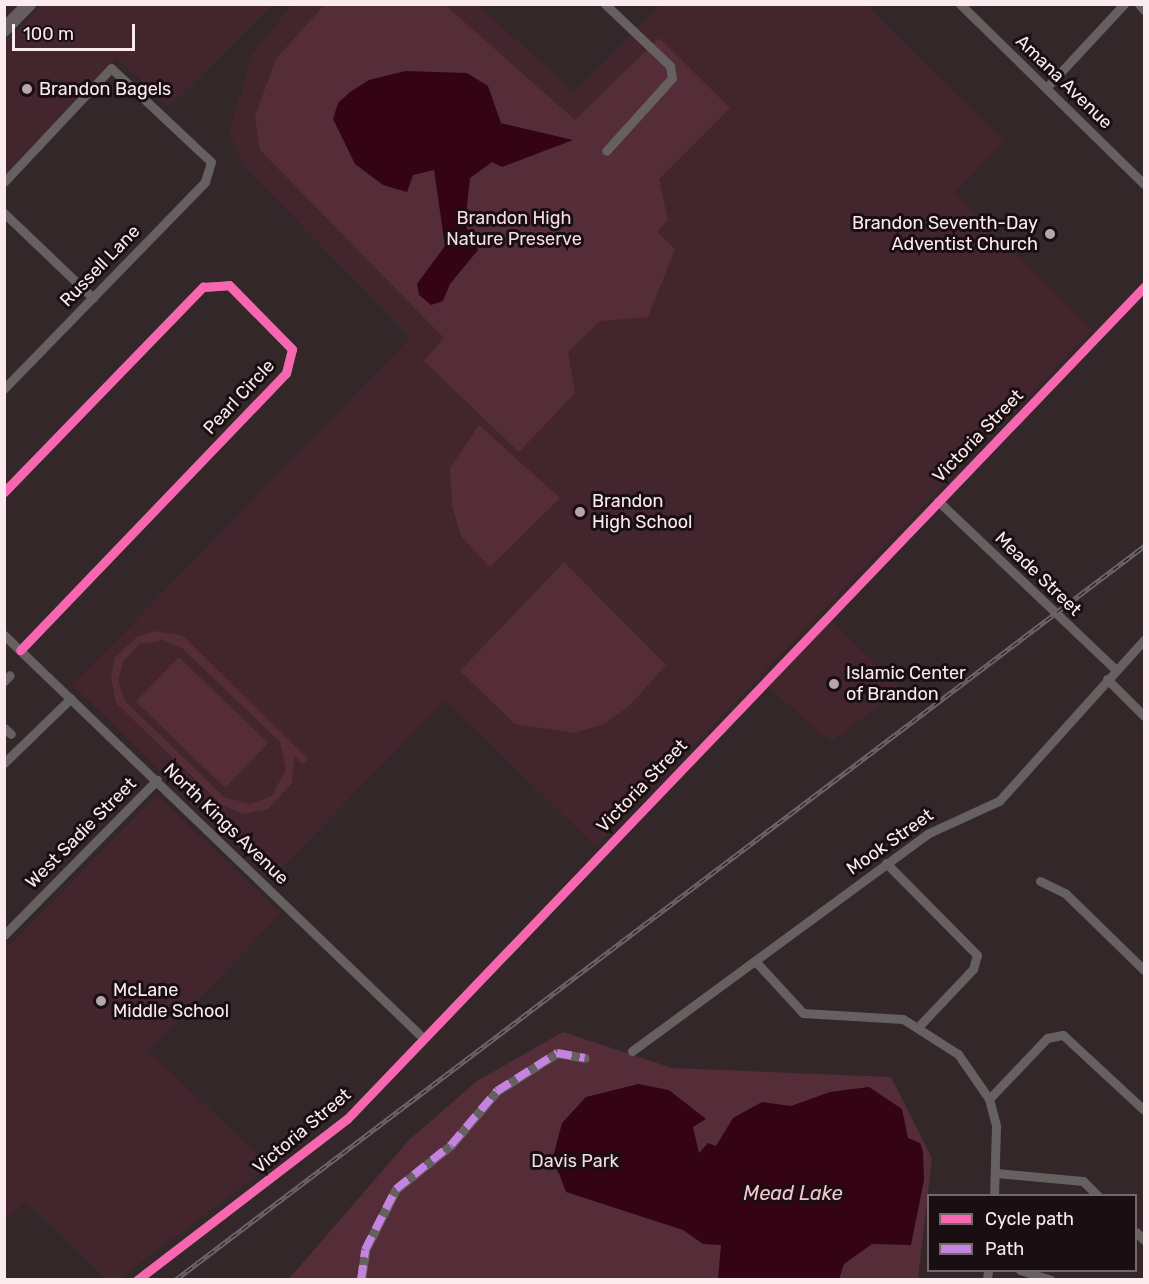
<!DOCTYPE html>
<html>
<head>
<meta charset="utf-8">
<style>
	body { margin:0 }
	#map { position:relative; width:1149px; height:1284px; overflow:hidden; background:#33272a; font-family:Rubik,sans-serif }
	div>[style] { position:absolute }
	.built>* { inset:0; background:#43262d }
	.green>* { inset:0; background:#552d38; transform-origin:0 0 }
	.water>* { inset:0; background:#340415 }
	.minor>* { height:9px; margin:-4.5px; padding:0 4.5px; transform-origin:4.5px; border-radius:4.5px; background:#666061 }
	.highway>* { height:14px; margin:-7px; padding:0 7px; transform-origin:7px; border-radius:7px; background:#675d60 }
	.rail>* { height:4.5px; margin-top:-2.25px; transform-origin:0; background:repeating-linear-gradient(90deg,#190e11 0 7px,#6d6366 0 14px); box-sizing:border-box; border-block:2px solid #6d6366 }
	.quiet>* { height:8px; margin-top:-4px; transform-origin:0; background:repeating-linear-gradient(90deg,#c483df 0 15px,transparent 0 23px) }
	.cycleway>* { height:9px; margin:-4.5px; padding:0 4.5px; transform-origin:4.5px; border-radius:4.5px; background:#f766af }
	.dots>* { width:16px; height:16px; translate:-50% -50%; box-sizing:border-box; border:3px solid #190e11; border-radius:50% }
	span { translate:-50% -50%; white-space:nowrap; text-align:center; line-height:1.15; -webkit-text-stroke:6px #190e11; paint-order:stroke }
	.street-label { font-size:18px; color:#fcebee }
	.poi-label { font-size:18px; color:#fcebee }
	.left { translate:0 -50%; text-align:left }
	.right { translate:-100% -50%; text-align:right }
	.park-label { font-size:18px; color:#f5dde2 }
	.water-label { font-size:20px; color:#f5c5d0; font-style:italic }
	.frame { position:absolute; inset:0; border:6px solid #fcebee; pointer-events:none }
	.legend { position:absolute; left:927px; top:1194px; width:210px; height:78px; box-sizing:border-box; background:#190e11; border:2px solid #746669; margin:0; padding:8px 10px; list-style:none; font-size:18px; color:#fcebee }
	.legend li { display:flex; align-items:center; gap:12px; height:30px }
	.legend b { width:30px; border:2px solid #746669 }
	.scale { position:absolute; left:12px; top:24px; width:123px; height:27px; box-sizing:border-box; border:3px solid #fcebee; border-top:0; padding-left:8px; font-size:18px; line-height:21px; white-space:nowrap; color:#fcebee; -webkit-text-stroke:4px #190e11; paint-order:stroke }
</style>
</head>
<body>
<div id="map">
	<div class="built">
		<div style="clip-path:polygon(42px 5px,42px 4px,273px 5px,169px 107px,116px 57px,5px 174px,5px 43px)"></div>
		<div style="clip-path:polygon(292px 5px,477px 5px,574px 92px,660px 5px,866px 5px,1004px 141px,954px 193px,1092px 330px,596px 847px,445px 700px,271px 879px,73px 685px,410px 338px,245px 167px,229px 132px,253px 53px)"></div>
		<div style="clip-path:polygon(830px 620px,902px 688px,831px 742px,767px 686px)"></div>
		<div style="clip-path:polygon(157px 795px,281px 914px,148px 1051px,270px 1166px,119px 1279px,106px 1279px,26px 1202px,5px 1218px,5px 950px)"></div>
	</div>
	<div class="green">
		<div style="clip-path:polygon(325px 4px,445px 5px,575px 120px,659px 38px,730px 108px,659px 179px,668px 220px,657px 232px,675px 249px,648px 317px,600px 321px,568px 352px,575px 393px,519px 452px,424px 361px,444px 338px,260px 150px,255px 116px,276px 59px)"></div>
		<div style="clip-path:polygon(479px 425px,560px 498px,490px 567px,461px 536px,452px 506px,450px 468px)"></div>
		<div style="clip-path:polygon(564px 562px,666px 665px,630px 705px,606px 723px,575px 733px,515px 724px,460px 671px)"></div>
		<div style="clip-path:polygon(evenodd,156px 631px,183px 636px,308px 759px,303px 764px,294px 756px,292px 783px,268px 809px,243px 814px,222px 805px,116px 703px,111px 677px,115px 657px,137px 637px,156px 631px,163px 640px,182px 648px,280px 742px,286px 769px,272px 796px,250px 804px,224px 797px,125px 701px,118px 681px,123px 661px,140px 644px,163px 640px)"></div>
		<div style="left:179px;top:657px;width:124px;height:62px;rotate:44deg"></div>
		<div style="clip-path:polygon(563px 1032px,672px 1068px,891px 1077px,932px 1158px,918px 1279px,288px 1280px,409px 1140px,477px 1081px)"></div>
	</div>
	<div class="water">
		<div style="clip-path:polygon(405px 71px,467px 73px,488px 86px,501px 123px,573px 140px,502px 167px,492px 162px,470px 178px,465px 224px,478px 250px,450px 284px,443px 301px,431px 305px,419px 295px,417px 284px,445px 246px,434px 170px,413px 175px,407px 192px,383px 185px,355px 164px,333px 119px,338px 103px,350px 92px,369px 80px)"></div>
		<div style="clip-path:polygon(638px 1084px,669px 1090px,706px 1119px,693px 1127px,699px 1153px,708px 1143px,716px 1146px,733px 1118px,762px 1102px,791px 1106px,830px 1092px,869px 1087px,902px 1109px,908px 1138px,920px 1143px,923px 1152px,924px 1180px,911px 1245px,872px 1244px,844px 1264px,839px 1279px,718px 1279px,721px 1245px,703px 1244px,683px 1230px,566px 1192px,553px 1157px,562px 1123px,586px 1097px)"></div>
	</div>
	<div class="minor">
		<div style="left:605px;top:4px;width:90px;rotate:43.6deg"></div>
		<div style="left:670px;top:66px;width:12px;rotate:81deg"></div>
		<div style="left:672px;top:78px;width:98px;rotate:132.1deg"></div>
		<div style="left:960px;top:4px;width:257px;rotate:44.4deg"></div>
		<div style="left:1139px;top:4px;width:8px;rotate:50deg"></div>
		<div style="left:1046px;top:88px;width:115px;rotate:-47.1deg"></div>
		<div style="left:4px;top:182px;width:156px;rotate:-46.8deg"></div>
		<div style="left:111px;top:68px;width:137px;rotate:43.2deg"></div>
		<div style="left:211px;top:162px;width:21px;rotate:107deg"></div>
		<div style="left:205px;top:182px;width:289px;rotate:134.2deg"></div>
		<div style="left:4px;top:213px;width:123px;rotate:43.7deg"></div>
		<div style="left:4px;top:492px;width:286px;rotate:-45.9deg"></div>
		<div style="left:203px;top:287px;width:26px;rotate:-4deg"></div>
		<div style="left:229px;top:285px;width:90px;rotate:45.5deg"></div>
		<div style="left:292px;top:349px;width:25px;rotate:104deg"></div>
		<div style="left:286px;top:373px;width:384px;rotate:133.8deg"></div>
		<div style="left:938px;top:501px;width:245px;rotate:43.5deg"></div>
		<div style="left:4px;top:635px;width:581px;rotate:43.88deg"></div>
		<div style="left:1107px;top:679px;width:52px;rotate:45deg"></div>
		<div style="left:4px;top:681px;width:8px;rotate:-45deg"></div>
		<div style="left:4px;top:728px;width:9px;rotate:41deg"></div>
		<div style="left:4px;top:763px;width:93px;rotate:-44.1deg"></div>
		<div style="left:886px;top:863px;width:129px;rotate:45.3deg"></div>
		<div style="left:977px;top:955px;width:15px;rotate:106deg"></div>
		<div style="left:973px;top:969px;width:77px;rotate:133.4deg"></div>
		<div style="left:1040px;top:881px;width:28px;rotate:26deg"></div>
		<div style="left:1065px;top:893px;width:110px;rotate:44.3deg"></div>
		<div style="left:4px;top:935px;width:218px;rotate:-45.4deg"></div>
		<div style="left:756px;top:962px;width:69px;rotate:47.3deg"></div>
		<div style="left:803px;top:1013px;width:100px;rotate:3.4deg"></div>
		<div style="left:903px;top:1019px;width:65px;rotate:32.5deg"></div>
		<div style="left:958px;top:1054px;width:55px;rotate:55.4deg"></div>
		<div style="left:989px;top:1099px;width:28px;rotate:75deg"></div>
		<div style="left:996px;top:1126px;width:70px;rotate:91.6deg"></div>
		<div style="left:632px;top:1051px;width:368px;rotate:-36.3deg"></div>
		<div style="left:929px;top:833px;width:77px;rotate:-24.6deg"></div>
		<div style="left:999px;top:801px;width:217px;rotate:-48deg"></div>
		<div style="left:989px;top:1099px;width:84px;rotate:-46.4deg"></div>
		<div style="left:1047px;top:1038px;width:16px;rotate:-11deg"></div>
		<div style="left:1063px;top:1035px;width:110px;rotate:42.8deg"></div>
		<div style="left:996px;top:1173px;width:87px;rotate:5.3deg"></div>
		<div style="left:1083px;top:1181px;width:21px;rotate:45deg"></div>
		<div style="left:1136px;top:1232px;width:11px;rotate:45deg"></div>
		<div style="left:1020px;top:1270px;width:32px;rotate:18deg"></div>
		<div style="left:137px;top:1280px;width:265px;rotate:-37.5deg"></div>
		<div style="left:347px;top:1119px;width:1152px;rotate:-46.23deg"></div>
		<div style="left:361px;top:1280px;width:30px;rotate:-82deg"></div>
		<div style="left:365px;top:1250px;width:68px;rotate:-63.1deg"></div>
		<div style="left:396px;top:1189px;width:70px;rotate:-38.7deg"></div>
		<div style="left:451px;top:1145px;width:71px;rotate:-49.6deg"></div>
		<div style="left:497px;top:1091px;width:71px;rotate:-32.3deg"></div>
		<div style="left:557px;top:1053px;width:28px;rotate:10deg"></div>
		<div style="left:987px;top:1280px;width:10px;rotate:-84deg"></div>
	</div>
	<div class="highway">
		<div style="left:4px;top:30px;width:36px;rotate:-46deg"></div>
	</div>
	<div class="rail">
		<div style="left:175px;top:1280px;width:1216px;rotate:-37.14deg"></div>
	</div>
	<div class="quiet">
		<div style="left:361px;top:1280px;width:30px;rotate:-82deg"></div>
		<div style="left:365px;top:1250px;width:68px;rotate:-63.1deg"></div>
		<div style="left:396px;top:1189px;width:70px;rotate:-38.7deg"></div>
		<div style="left:451px;top:1145px;width:71px;rotate:-49.6deg"></div>
		<div style="left:497px;top:1091px;width:71px;rotate:-32.3deg"></div>
		<div style="left:557px;top:1053px;width:28px;rotate:10deg"></div>
	</div>
	<div class="cycleway">
		<div style="left:4px;top:492px;width:286px;rotate:-45.9deg"></div>
		<div style="left:203px;top:287px;width:26px;rotate:-4deg"></div>
		<div style="left:229px;top:285px;width:90px;rotate:45.5deg"></div>
		<div style="left:292px;top:349px;width:25px;rotate:104deg"></div>
		<div style="left:286px;top:373px;width:384px;rotate:133.8deg"></div>
		<div style="left:137px;top:1280px;width:265px;rotate:-37.5deg"></div>
		<div style="left:347px;top:1119px;width:1152px;rotate:-46.23deg"></div>
	</div>
	<div class="dots">
		<div style="left:27px;top:89px;background:#b6a6a9"></div>
		<div style="left:1050px;top:234px;background:#b6a6a9"></div>
		<div style="left:580px;top:512px;background:#b6a6a9"></div>
		<div style="left:834px;top:684px;background:#b6a6a9"></div>
		<div style="left:101px;top:1001px;background:#b6a6a9"></div>
	</div>
	<div class="street-label">
		<span style="left:1064px;top:82px;rotate:44deg">Amana Avenue</span>
		<span style="left:100px;top:266px;rotate:-46deg">Russell Lane</span>
		<span style="left:239px;top:397px;rotate:-47deg">Pearl Circle</span>
		<span style="left:978px;top:436px;rotate:-46deg">Victoria Street</span>
		<span style="left:1038px;top:574px;rotate:44deg">Meade Street</span>
		<span style="left:642px;top:786px;rotate:-46deg">Victoria Street</span>
		<span style="left:226px;top:824px;rotate:44deg">North Kings Avenue</span>
		<span style="left:81px;top:833px;rotate:-45deg">West Sadie Street</span>
		<span style="left:890px;top:842px;rotate:-35deg">Mook Street</span>
		<span style="left:302px;top:1131px;rotate:-40deg">Victoria Street</span>
	</div>
	<div class="poi-label">
		<span class="left" style="left:39px;top:89px">Brandon Bagels</span>
		<span class="right" style="left:1038px;top:234px">Brandon Seventh-Day<br>Adventist Church</span>
		<span class="left" style="left:592px;top:512px">Brandon<br>High School</span>
		<span class="left" style="left:846px;top:684px">Islamic Center<br>of Brandon</span>
		<span class="left" style="left:113px;top:1001px">McLane<br>Middle School</span>
	</div>
	<div class="park-label">
		<span style="left:514px;top:229px">Brandon High<br>Nature Preserve</span>
		<span style="left:575px;top:1161px">Davis Park</span>
	</div>
	<div class="water-label">
		<span style="left:793px;top:1193px">Mead Lake</span>
	</div>
	<div class="frame"></div>
	<ul class="legend">
	<li><b style="height:8px;background:#f766af"></b>Cycle path</li>
	<li><b style="height:8px;background:#c483df"></b>Path</li>
	</ul>
	<div class="scale">100 m</div>
</div>
</body>
</html>
